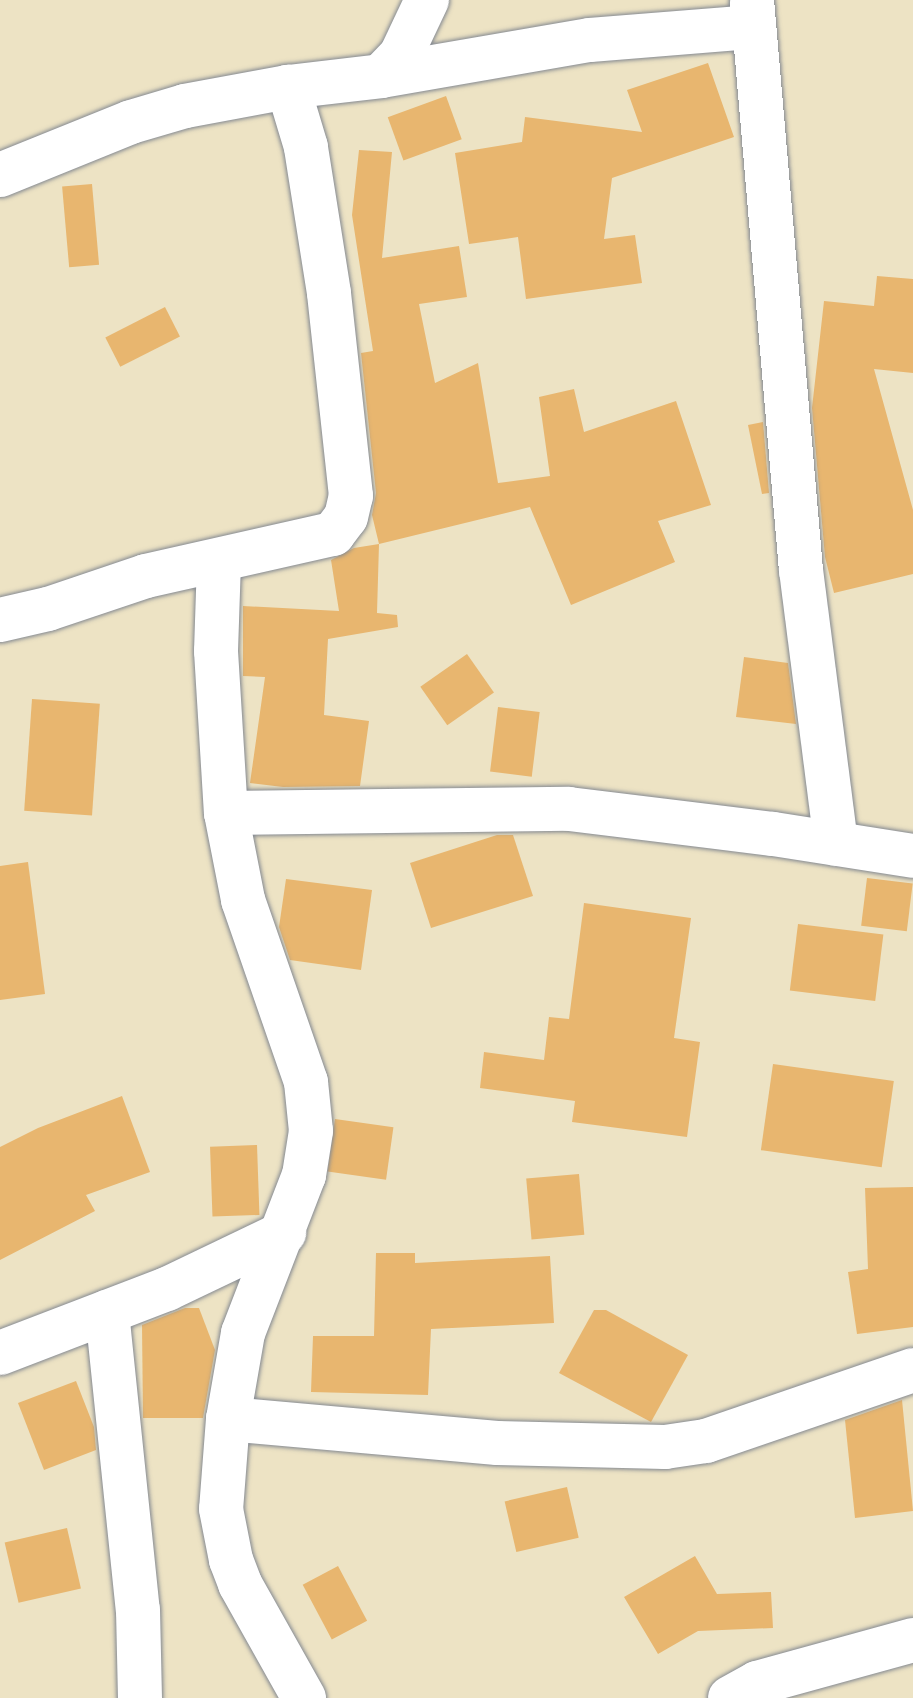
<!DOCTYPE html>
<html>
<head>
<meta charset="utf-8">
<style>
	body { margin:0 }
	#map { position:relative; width:913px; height:1698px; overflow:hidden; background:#ede3c4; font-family:Caveat,sans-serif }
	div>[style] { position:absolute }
	.building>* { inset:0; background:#e8b66f; transform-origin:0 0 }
	.roads { filter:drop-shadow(0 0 2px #848991) drop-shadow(0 0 2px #848991) }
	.street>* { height:44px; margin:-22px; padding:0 22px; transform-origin:22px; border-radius:22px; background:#fff }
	span { translate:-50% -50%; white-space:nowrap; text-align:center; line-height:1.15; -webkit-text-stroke:6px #fff; paint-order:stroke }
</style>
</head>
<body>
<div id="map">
	<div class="building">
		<div style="clip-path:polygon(708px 63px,734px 137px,612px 178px,604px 239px,635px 235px,642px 283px,526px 299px,518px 237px,469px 244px,455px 153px,522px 142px,525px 117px,642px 132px,627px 90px)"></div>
		<div style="left:446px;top:96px;width:46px;height:62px;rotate:70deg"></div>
		<div style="clip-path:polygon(359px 150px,392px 152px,382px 258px,459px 246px,467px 297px,419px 304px,435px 383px,478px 363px,498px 483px,550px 476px,539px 397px,574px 389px,584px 432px,676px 401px,711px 505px,658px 521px,675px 562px,571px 605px,530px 507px,379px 544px,372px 515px,376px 493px,361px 353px,373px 351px,352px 215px)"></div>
		<div style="left:92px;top:184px;width:81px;height:30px;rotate:85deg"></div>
		<div style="clip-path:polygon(877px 276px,913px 279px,913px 373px,874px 369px,913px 510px,913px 574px,834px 593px,825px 557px,812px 408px,824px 301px,874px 306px)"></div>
		<div style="left:165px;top:307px;width:33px;height:67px;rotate:63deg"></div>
		<div style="clip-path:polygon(763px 422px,769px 493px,762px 494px,748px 425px)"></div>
		<div style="clip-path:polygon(379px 544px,377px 613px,397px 615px,398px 627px,328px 639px,324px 715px,369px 721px,360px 786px,283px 787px,250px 783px,265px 677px,243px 676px,243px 606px,339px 611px,331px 560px,354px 548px)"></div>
		<div style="left:467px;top:654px;width:47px;height:57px;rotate:55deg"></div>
		<div style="clip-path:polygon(744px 657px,788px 663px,796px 724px,736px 717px)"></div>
		<div style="left:32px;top:699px;width:68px;height:112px;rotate:4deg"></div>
		<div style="left:498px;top:707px;width:42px;height:65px;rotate:7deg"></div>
		<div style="clip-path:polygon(497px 835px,513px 835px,533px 896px,431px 928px,410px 863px)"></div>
		<div style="clip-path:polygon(28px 862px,45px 994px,0 1000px,0 866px)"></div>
		<div style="left:867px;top:878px;width:46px;height:48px;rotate:7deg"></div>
		<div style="clip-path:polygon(286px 879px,372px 890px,361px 970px,290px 960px,279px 927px)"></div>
		<div style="clip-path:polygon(584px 903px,691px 918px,674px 1038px,700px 1042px,687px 1137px,572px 1122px,575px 1101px,480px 1088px,484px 1052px,544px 1060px,549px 1017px,569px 1019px)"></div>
		<div style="left:798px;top:924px;width:86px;height:67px;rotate:7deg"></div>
		<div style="left:773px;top:1064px;width:122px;height:87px;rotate:8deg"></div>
		<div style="clip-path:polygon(122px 1096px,150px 1172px,86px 1195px,95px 1211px,0 1260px,0 1147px,38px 1128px)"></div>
		<div style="left:335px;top:1119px;width:59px;height:53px;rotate:8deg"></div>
		<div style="left:257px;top:1145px;width:70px;height:47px;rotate:88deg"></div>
		<div style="left:579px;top:1174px;width:61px;height:53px;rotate:85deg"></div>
		<div style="clip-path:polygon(913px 1187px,913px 1327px,857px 1334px,848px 1272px,868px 1269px,865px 1188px)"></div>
		<div style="clip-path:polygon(376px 1253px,415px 1253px,415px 1263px,550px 1256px,554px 1323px,431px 1329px,428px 1395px,311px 1392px,313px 1336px,374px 1336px)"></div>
		<div style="clip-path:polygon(185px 1308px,199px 1308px,215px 1350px,203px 1418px,143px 1418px,142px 1325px)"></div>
		<div style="clip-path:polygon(594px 1310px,606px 1310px,688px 1355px,651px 1422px,559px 1373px)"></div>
		<div style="clip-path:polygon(76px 1381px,94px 1427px,96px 1450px,44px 1470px,18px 1403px)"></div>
		<div style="clip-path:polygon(902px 1400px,913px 1511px,855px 1518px,845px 1420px)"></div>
		<div style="left:567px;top:1487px;width:52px;height:64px;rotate:77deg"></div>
		<div style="left:67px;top:1528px;width:62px;height:64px;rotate:77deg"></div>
		<div style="clip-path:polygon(695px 1556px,717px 1594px,771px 1592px,773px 1628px,698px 1631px,658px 1654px,624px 1597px)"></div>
		<div style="left:338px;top:1566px;width:62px;height:40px;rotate:62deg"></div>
	</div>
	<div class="roads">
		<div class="street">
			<div style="left:752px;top:0;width:572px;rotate:85.09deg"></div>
			<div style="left:801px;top:570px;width:276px;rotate:82.7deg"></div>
			<div style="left:381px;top:76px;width:212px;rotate:-9.8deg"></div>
			<div style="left:590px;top:40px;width:164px;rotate:-4.6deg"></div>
			<div style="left:0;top:175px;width:141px;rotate:-22deg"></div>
			<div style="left:131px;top:122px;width:56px;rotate:-16.5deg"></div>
			<div style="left:185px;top:106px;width:105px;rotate:-10.5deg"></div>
			<div style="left:288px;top:87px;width:94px;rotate:-6.7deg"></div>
			<div style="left:381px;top:76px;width:29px;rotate:-46deg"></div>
			<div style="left:401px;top:55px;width:61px;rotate:-64.7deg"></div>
			<div style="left:219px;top:561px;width:90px;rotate:91.9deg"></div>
			<div style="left:216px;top:651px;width:162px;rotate:86.5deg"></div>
			<div style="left:226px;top:813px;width:89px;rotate:78.9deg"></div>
			<div style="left:243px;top:900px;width:193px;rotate:70.9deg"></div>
			<div style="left:306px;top:1082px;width:49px;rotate:84.2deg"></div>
			<div style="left:311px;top:1131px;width:45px;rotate:99deg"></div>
			<div style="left:304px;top:1175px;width:169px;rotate:111.1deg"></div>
			<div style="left:243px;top:1333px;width:87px;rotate:99.9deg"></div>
			<div style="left:228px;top:1419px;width:90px;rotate:94.4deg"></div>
			<div style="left:221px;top:1509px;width:52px;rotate:78.9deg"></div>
			<div style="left:231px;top:1560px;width:26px;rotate:69deg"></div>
			<div style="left:240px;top:1584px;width:131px;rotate:60.7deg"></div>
			<div style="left:0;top:620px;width:49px;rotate:-12.9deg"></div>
			<div style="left:48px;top:609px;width:103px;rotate:-18.6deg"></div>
			<div style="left:146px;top:576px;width:192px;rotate:-12.7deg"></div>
			<div style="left:333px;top:534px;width:21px;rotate:-53deg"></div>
			<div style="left:346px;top:517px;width:22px;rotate:-77deg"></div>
			<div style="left:351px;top:496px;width:204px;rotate:-96.2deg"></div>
			<div style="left:329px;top:293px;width:148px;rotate:-99deg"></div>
			<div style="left:306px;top:147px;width:63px;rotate:-106.7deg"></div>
			<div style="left:226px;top:813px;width:343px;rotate:-0.7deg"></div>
			<div style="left:569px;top:809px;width:206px;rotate:7deg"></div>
			<div style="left:773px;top:834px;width:142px;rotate:8.9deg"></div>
			<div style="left:107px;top:1312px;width:300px;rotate:84.1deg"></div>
			<div style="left:138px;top:1610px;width:88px;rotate:88.7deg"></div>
			<div style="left:0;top:1353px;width:179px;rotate:-21deg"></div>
			<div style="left:167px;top:1289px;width:130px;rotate:-25.6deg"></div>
			<div style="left:228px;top:1419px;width:270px;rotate:5.1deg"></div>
			<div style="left:497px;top:1443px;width:168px;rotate:1.4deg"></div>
			<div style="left:665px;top:1447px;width:41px;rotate:-8.3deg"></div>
			<div style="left:706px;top:1441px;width:219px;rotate:-18.9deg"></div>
			<div style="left:730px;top:1698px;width:31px;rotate:-29deg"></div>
			<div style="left:757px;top:1683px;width:162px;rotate:-15.4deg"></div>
		</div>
	</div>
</div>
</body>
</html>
